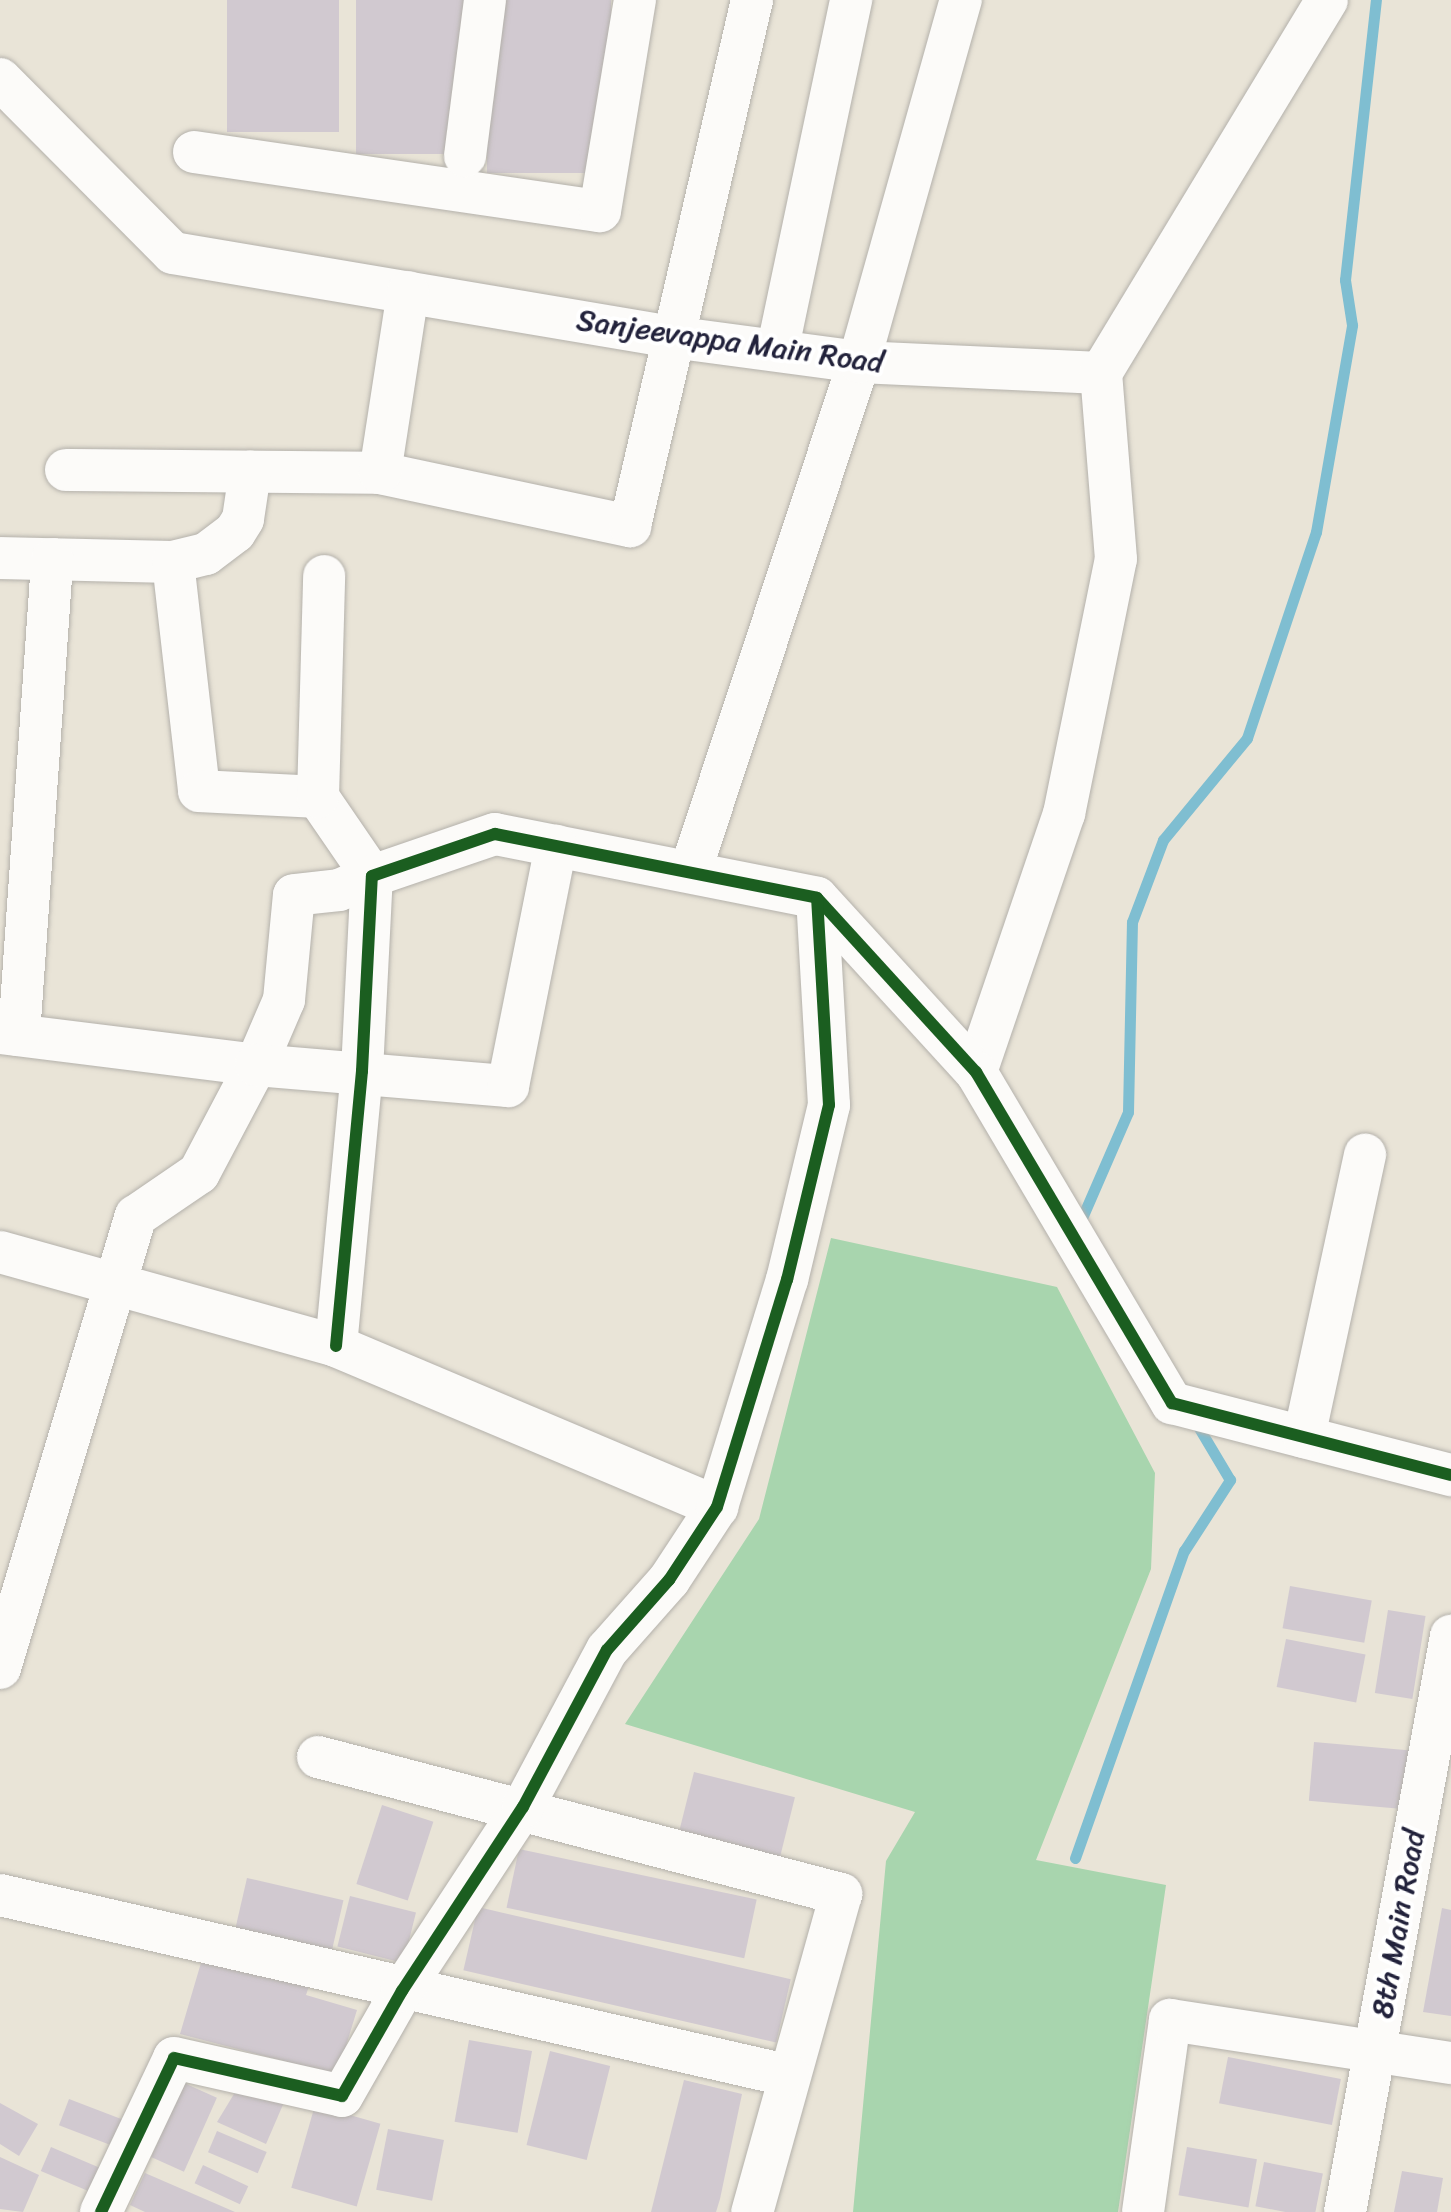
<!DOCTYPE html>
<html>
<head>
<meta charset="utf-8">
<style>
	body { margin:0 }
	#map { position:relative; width:1451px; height:2212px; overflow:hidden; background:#e9e4d7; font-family:Sriracha,sans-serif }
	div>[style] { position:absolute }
	.green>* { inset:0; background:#a8d5ae }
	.stream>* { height:11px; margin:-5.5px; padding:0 5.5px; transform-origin:5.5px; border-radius:5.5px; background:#7fbed1 }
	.building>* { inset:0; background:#d1c9d0; transform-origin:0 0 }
	.roads { filter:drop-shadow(0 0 2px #b4b1ab) drop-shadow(0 0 2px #b4b1ab) }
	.minor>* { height:42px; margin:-21px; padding:0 21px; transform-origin:21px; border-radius:21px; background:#fcfbf9 }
	.cycleway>* { height:12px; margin:-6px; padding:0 6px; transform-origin:6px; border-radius:6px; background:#1b5e20 }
	span { translate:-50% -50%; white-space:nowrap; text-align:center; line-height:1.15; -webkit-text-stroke:8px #fff; paint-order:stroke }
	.street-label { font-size:30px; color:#22223b }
</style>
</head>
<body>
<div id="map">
	<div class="green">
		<div style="clip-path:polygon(831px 1238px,1057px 1287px,1155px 1473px,1151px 1569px,1036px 1860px,1166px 1885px,1118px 2212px,853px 2212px,886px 1861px,915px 1812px,625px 1724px,759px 1519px)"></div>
	</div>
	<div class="stream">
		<div style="left:1078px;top:1227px;width:125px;rotate:-66.5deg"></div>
		<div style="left:1128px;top:1112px;width:190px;rotate:-88.8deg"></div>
		<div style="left:1132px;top:922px;width:88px;rotate:-69.3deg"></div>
		<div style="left:1163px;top:840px;width:132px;rotate:-50.5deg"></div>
		<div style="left:1247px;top:738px;width:217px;rotate:-71.5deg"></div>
		<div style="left:1316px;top:532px;width:210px;rotate:-80.1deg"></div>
		<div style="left:1352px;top:325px;width:46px;rotate:-98.8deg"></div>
		<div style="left:1345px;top:280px;width:282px;rotate:-83.7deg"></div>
		<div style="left:1075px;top:1858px;width:326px;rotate:-70.5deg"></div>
		<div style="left:1184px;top:1551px;width:85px;rotate:-57.1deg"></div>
		<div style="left:1230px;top:1480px;width:66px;rotate:-120.8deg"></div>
	</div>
	<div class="building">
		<div style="left:227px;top:0;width:112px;height:132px"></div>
		<div style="left:356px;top:0;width:112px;height:154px"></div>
		<div style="left:487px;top:0;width:124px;height:173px"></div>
		<div style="left:1290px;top:1586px;width:83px;height:43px;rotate:10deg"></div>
		<div style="left:1388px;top:1610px;width:38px;height:84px;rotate:9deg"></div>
		<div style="left:1286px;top:1639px;width:81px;height:49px;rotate:11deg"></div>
		<div style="left:1314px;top:1742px;width:97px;height:59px;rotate:5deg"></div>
		<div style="left:694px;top:1772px;width:104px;height:68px;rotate:14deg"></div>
		<div style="left:382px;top:1805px;width:54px;height:83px;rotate:18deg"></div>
		<div style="left:519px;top:1849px;width:243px;height:60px;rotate:12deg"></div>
		<div style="left:247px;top:1878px;width:99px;height:52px;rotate:13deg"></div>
		<div style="left:350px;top:1896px;width:68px;height:52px;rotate:14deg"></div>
		<div style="left:478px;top:1907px;width:321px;height:65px;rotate:13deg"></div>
		<div style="clip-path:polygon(1442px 1908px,1451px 1910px,1451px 2016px,1423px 2012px)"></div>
		<div style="clip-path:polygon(203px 1956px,309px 1986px,306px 1995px,357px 2010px,337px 2075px,180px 2034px)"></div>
		<div style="left:469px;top:2040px;width:64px;height:83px;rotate:10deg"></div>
		<div style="left:550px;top:2051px;width:62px;height:97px;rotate:14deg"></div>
		<div style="left:1228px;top:2057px;width:115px;height:47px;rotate:11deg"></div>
		<div style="clip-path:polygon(684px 2080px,742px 2094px,720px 2199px,716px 2212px,651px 2212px)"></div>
		<div style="left:184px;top:2083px;width:36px;height:81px;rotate:24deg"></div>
		<div style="clip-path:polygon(237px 2089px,285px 2100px,266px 2144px,217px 2122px)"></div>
		<div style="left:69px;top:2099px;width:58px;height:28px;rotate:21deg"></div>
		<div style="clip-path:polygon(0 2103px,38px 2124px,19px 2156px,0 2144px)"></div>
		<div style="left:315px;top:2105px;width:68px;height:86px;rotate:16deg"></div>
		<div style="left:388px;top:2129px;width:57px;height:62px;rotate:11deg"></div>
		<div style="left:217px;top:2131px;width:54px;height:23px;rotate:23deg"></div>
		<div style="left:51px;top:2147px;width:56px;height:26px;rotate:23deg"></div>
		<div style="left:1187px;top:2147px;width:71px;height:49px;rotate:10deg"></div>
		<div style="clip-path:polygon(0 2157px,39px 2175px,23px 2212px,0 2209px)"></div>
		<div style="left:1264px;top:2162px;width:60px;height:45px;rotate:11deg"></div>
		<div style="left:203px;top:2165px;width:50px;height:20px;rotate:25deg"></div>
		<div style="clip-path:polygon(1402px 2171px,1443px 2178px,1437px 2212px,1394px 2212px)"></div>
		<div style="clip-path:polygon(145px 2173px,235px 2212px,145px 2212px,130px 2205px)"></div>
	</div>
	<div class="roads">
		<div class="minor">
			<div style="left:0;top:79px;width:245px;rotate:45.2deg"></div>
			<div style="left:173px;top:253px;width:506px;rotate:9.56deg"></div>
			<div style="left:672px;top:337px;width:189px;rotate:7.6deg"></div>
			<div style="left:859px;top:362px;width:242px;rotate:2.6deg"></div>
			<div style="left:1101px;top:373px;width:436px;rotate:-58.8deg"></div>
			<div style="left:194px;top:152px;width:410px;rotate:8.3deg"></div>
			<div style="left:600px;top:211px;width:214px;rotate:-80.6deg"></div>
			<div style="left:465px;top:156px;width:157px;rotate:-82.7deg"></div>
			<div style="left:778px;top:347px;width:355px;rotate:-78.1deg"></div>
			<div style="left:66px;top:470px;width:314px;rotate:0.5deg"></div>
			<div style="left:380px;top:473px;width:256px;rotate:12deg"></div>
			<div style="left:630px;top:526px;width:540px;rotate:-76.94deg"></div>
			<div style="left:380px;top:473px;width:183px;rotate:-81.2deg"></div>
			<div style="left:0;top:558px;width:173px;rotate:1.3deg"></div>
			<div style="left:173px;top:562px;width:230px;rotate:83.5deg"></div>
			<div style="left:199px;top:791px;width:119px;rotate:2.9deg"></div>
			<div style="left:173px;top:562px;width:34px;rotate:-14deg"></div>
			<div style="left:206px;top:554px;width:36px;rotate:-37deg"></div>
			<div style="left:235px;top:532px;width:15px;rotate:-58deg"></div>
			<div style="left:243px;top:519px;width:48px;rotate:-81.5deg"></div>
			<div style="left:691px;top:869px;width:534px;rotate:-71.67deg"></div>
			<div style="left:859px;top:362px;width:376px;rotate:-74.3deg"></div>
			<div style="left:0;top:1033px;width:258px;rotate:7.1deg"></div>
			<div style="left:256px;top:1065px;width:71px;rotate:-66.7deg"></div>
			<div style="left:284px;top:1000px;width:105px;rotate:-84.6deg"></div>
			<div style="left:294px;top:895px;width:45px;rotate:-6.3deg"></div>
			<div style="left:339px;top:890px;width:36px;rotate:-23deg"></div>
			<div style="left:372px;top:876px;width:96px;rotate:-124.4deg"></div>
			<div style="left:318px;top:797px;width:221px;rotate:-88.4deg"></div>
			<div style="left:19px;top:1035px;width:477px;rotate:-86deg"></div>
			<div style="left:976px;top:1072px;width:273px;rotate:-71.2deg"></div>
			<div style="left:1064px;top:814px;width:260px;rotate:-78.5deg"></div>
			<div style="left:1116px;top:559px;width:187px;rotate:-94.6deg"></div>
			<div style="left:0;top:1252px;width:349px;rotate:15.6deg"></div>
			<div style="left:336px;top:1346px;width:414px;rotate:22.9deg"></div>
			<div style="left:336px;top:1346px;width:276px;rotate:-84.6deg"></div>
			<div style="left:362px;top:1071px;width:195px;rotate:-87.1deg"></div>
			<div style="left:372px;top:876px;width:130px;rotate:-18.9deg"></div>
			<div style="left:495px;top:834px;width:328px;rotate:11.2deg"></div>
			<div style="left:817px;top:898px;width:236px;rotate:47.6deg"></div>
			<div style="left:976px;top:1072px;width:385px;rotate:59.4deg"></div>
			<div style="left:1172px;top:1403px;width:288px;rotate:14.5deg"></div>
			<div style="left:1304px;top:1437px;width:289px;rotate:-77.8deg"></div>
			<div style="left:0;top:1668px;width:472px;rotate:-73.3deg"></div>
			<div style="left:136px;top:1216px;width:76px;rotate:-34.3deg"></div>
			<div style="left:199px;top:1173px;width:122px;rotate:-62.2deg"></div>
			<div style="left:256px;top:1065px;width:253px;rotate:4.8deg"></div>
			<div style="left:508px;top:1086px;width:245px;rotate:-78.7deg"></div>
			<div style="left:318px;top:1757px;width:541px;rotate:14.68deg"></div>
			<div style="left:841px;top:1894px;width:330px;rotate:105.6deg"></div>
			<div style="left:0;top:1895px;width:810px;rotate:12.9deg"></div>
			<div style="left:101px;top:2212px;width:170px;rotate:-64.6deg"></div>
			<div style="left:174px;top:2058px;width:172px;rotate:12.7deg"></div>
			<div style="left:342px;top:2096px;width:121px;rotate:-60.3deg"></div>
			<div style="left:402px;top:1991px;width:220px;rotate:-56.7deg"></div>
			<div style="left:523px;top:1807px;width:178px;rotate:-61.9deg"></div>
			<div style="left:607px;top:1650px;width:94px;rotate:-48.5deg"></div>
			<div style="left:669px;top:1580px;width:87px;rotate:-56.7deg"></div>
			<div style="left:717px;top:1507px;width:238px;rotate:-72.9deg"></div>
			<div style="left:787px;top:1280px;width:180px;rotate:-76.5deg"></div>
			<div style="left:829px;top:1105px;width:207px;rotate:-93.3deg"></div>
			<div style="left:1143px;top:2212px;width:194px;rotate:-82deg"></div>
			<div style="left:1170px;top:2020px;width:284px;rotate:8.7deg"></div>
			<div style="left:1345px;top:2212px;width:586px;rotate:-79.57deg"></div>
		</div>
	</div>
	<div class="cycleway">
		<div style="left:336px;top:1346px;width:276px;rotate:-84.6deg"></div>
		<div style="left:362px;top:1071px;width:195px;rotate:-87.1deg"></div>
		<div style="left:372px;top:876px;width:130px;rotate:-18.9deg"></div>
		<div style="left:495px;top:834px;width:328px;rotate:11.2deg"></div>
		<div style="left:817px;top:898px;width:236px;rotate:47.6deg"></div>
		<div style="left:976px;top:1072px;width:385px;rotate:59.4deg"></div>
		<div style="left:1172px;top:1403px;width:288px;rotate:14.5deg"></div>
		<div style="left:101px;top:2212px;width:170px;rotate:-64.6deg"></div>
		<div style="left:174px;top:2058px;width:172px;rotate:12.7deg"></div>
		<div style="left:342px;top:2096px;width:121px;rotate:-60.3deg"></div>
		<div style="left:402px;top:1991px;width:220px;rotate:-56.7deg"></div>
		<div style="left:523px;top:1807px;width:178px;rotate:-61.9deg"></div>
		<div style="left:607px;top:1650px;width:94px;rotate:-48.5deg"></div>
		<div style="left:669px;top:1580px;width:87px;rotate:-56.7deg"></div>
		<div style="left:717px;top:1507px;width:238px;rotate:-72.9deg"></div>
		<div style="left:787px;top:1280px;width:180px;rotate:-76.5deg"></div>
		<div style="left:829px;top:1105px;width:207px;rotate:-93.3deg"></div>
	</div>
	<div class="street-label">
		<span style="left:730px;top:341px;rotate:8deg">Sanjeevappa Main Road</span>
		<span style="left:1398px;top:1924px;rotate:-80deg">8th Main Road</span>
	</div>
</div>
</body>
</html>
